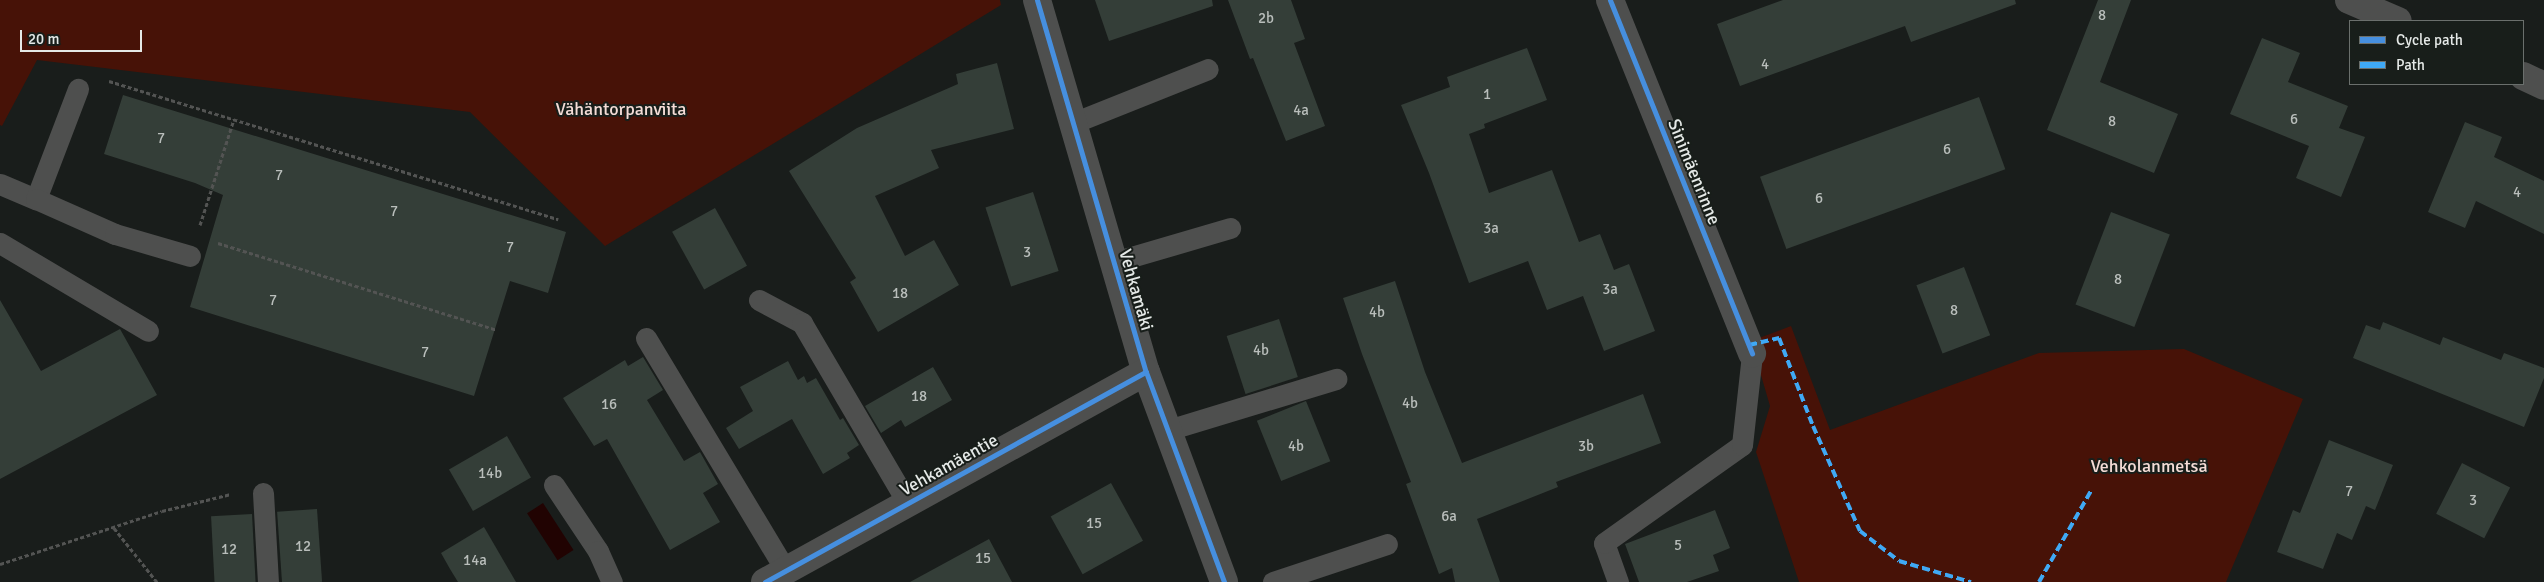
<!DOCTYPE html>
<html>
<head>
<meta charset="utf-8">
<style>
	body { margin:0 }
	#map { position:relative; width:2544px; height:582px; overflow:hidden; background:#191d1b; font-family:Signika,sans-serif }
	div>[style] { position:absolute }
	.green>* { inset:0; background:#471207 }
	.water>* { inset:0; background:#210302; transform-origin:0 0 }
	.building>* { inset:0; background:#343e38; transform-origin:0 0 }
	.path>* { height:3px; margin-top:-1.5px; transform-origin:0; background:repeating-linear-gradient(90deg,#535453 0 4px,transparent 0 6.5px) }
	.service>* { height:21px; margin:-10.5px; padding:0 10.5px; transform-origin:10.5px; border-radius:10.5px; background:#4e4f4e }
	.minor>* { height:28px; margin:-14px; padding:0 14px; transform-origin:14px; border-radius:14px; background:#4e4f4e }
	.quiet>* { height:4px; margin-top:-2px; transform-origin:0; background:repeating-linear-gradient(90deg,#3fa9f5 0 8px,transparent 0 12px) }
	.cycleway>* { height:5px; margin:-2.5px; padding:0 2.5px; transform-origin:2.5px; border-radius:2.5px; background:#468fdf }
	span { translate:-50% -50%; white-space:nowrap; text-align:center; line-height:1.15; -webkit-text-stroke:4px #181e1a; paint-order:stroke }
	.number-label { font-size:15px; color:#b9bebb }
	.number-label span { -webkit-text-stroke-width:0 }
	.park-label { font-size:18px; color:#f4dcd6 }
	.street-label { font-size:18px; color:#e5e9e7 }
	.legend { position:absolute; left:2349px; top:20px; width:175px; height:65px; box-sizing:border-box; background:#181e1a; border:1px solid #6a6f6c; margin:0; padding:6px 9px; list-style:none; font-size:15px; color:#e5e9e7 }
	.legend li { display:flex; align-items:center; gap:10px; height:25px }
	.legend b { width:25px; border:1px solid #6a6f6c }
	.scale { position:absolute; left:20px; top:30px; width:122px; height:22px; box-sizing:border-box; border:2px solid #e5e9e7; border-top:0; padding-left:6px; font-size:15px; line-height:18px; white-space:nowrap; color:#e5e9e7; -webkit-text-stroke:4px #181e1a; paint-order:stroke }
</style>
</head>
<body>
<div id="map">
	<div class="green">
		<div style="clip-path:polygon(0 0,1000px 0,1001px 5px,605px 246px,470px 112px,37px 60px,2px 126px,0 125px)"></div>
		<div style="clip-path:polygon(1791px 326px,1830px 430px,2039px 353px,2184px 349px,2303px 399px,2226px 582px,1799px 582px,1756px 452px,1770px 406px,1751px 341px)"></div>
	</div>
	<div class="water">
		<div style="left:543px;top:503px;width:56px;height:19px;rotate:57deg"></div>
	</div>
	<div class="building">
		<div style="clip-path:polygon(1095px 0,1212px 0,1213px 6px,1109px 41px)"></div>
		<div style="clip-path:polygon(1228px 0,1291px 0,1305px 39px,1294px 43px,1325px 126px,1286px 141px,1253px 58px,1250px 59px)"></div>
		<div style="clip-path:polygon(1783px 0,2015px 0,2016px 4px,1911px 42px,1905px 26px,1740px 86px,1717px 24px)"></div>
		<div style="clip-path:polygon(2098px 0,2131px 0,2100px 82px,2178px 114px,2154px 173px,2047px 130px)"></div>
		<div style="clip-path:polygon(2262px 38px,2300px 53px,2288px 82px,2348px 106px,2339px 128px,2365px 137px,2341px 197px,2296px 178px,2309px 146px,2230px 114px)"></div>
		<div style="clip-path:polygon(1527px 48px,1547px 100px,1484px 124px,1485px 128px,1469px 134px,1489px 193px,1552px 170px,1579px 242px,1600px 234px,1614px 270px,1629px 264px,1655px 331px,1604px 351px,1583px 296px,1547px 310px,1528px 261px,1469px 283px,1429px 173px,1401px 105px,1450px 87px,1447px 77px)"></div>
		<div style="clip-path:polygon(997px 63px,1014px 129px,931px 150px,939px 168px,875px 196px,905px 256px,934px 240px,959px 285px,878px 332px,850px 282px,856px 278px,789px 171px,857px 128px,958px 84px,956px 74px)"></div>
		<div style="clip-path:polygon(123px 95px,566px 232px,548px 293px,510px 281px,474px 396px,190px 307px,223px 195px,195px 183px,104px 154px)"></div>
		<div style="left:1979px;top:97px;width:77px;height:233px;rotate:70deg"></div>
		<div style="clip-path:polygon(2465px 122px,2502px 137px,2494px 157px,2544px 181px,2544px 234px,2476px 201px,2465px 228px,2428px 212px)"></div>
		<div style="left:1033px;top:192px;width:83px;height:50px;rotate:72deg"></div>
		<div style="left:715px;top:208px;width:66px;height:49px;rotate:61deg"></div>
		<div style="left:2111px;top:212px;width:63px;height:99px;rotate:21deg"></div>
		<div style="left:1964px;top:267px;width:73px;height:51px;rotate:69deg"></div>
		<div style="clip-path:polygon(1395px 281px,1425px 372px,1462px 463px,1643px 394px,1661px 443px,1556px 482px,1558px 487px,1477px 519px,1500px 582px,1455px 582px,1452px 568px,1439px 574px,1406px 484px,1411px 482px,1362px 354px,1343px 298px)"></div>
		<div style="clip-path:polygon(0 300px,41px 371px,120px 329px,157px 395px,0 479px)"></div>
		<div style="left:1279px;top:319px;width:61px;height:55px;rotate:72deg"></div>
		<div style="clip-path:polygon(2383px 322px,2440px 345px,2443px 337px,2501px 360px,2504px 353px,2544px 368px,2544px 378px,2524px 427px,2353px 358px,2366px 325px,2380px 330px)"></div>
		<div style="clip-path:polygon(643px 357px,663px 390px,647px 400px,684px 461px,700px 452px,718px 484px,703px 493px,720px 522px,670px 550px,607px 439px,594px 446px,563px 398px,625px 360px,628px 366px)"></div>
		<div style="clip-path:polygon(788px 361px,798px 380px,804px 376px,807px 383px,816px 378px,840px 420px,843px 418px,859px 445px,847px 453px,850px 458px,823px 474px,792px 419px,739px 449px,726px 428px,753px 411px,740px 387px)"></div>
		<div style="clip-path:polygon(933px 367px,952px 400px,905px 427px,901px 420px,881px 433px,865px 406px)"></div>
		<div style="left:1306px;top:401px;width:65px;height:53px;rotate:68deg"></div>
		<div style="left:507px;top:436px;width:48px;height:67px;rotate:60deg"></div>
		<div style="clip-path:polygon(2329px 440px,2393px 465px,2375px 510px,2366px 506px,2352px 540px,2337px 533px,2323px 569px,2277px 552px,2293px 510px,2300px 513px)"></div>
		<div style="left:2462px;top:463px;width:54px;height:57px;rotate:27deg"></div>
		<div style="left:1111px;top:483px;width:66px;height:69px;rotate:61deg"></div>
		<div style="left:317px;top:509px;width:73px;height:40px;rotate:86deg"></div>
		<div style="clip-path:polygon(1715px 510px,1730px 548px,1713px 555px,1719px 571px,1687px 582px,1639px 582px,1625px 544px)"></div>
		<div style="left:252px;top:514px;width:68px;height:41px;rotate:87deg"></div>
		<div style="clip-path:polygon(484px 527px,516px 582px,458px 582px,450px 569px,441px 553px)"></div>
		<div style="clip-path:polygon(989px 539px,1012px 582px,910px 582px)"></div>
	</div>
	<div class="path">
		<div style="left:109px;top:81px;width:470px;rotate:17.1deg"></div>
		<div style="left:200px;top:225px;width:111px;rotate:-72.2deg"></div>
		<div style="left:218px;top:243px;width:292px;rotate:17.3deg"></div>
		<div style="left:114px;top:528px;width:69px;rotate:51.5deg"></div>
		<div style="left:0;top:564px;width:170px;rotate:-18.1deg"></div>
		<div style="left:162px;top:511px;width:71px;rotate:-13.8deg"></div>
	</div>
	<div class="service">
		<div style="left:1073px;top:123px;width:145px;rotate:-21.8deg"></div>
		<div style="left:0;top:184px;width:39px;rotate:23deg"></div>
		<div style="left:36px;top:199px;width:118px;rotate:-69.1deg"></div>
		<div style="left:36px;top:199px;width:86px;rotate:23.9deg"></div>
		<div style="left:115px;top:234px;width:78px;rotate:16.3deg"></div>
		<div style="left:0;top:243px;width:172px;rotate:30.7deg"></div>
		<div style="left:1114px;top:262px;width:121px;rotate:-16.3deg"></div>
		<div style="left:759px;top:300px;width:49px;rotate:28.1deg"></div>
		<div style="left:802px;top:323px;width:210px;rotate:59.6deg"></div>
		<div style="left:646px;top:338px;width:272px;rotate:59deg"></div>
		<div style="left:1168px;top:430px;width:176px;rotate:-16.9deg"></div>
		<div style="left:554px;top:485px;width:79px;rotate:56.3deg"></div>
		<div style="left:598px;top:551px;width:34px;rotate:66deg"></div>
		<div style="left:263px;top:493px;width:89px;rotate:86.8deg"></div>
		<div style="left:1273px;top:582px;width:120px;rotate:-18.4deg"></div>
		<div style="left:1618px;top:582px;width:41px;rotate:-109.7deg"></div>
		<div style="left:1604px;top:543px;width:169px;rotate:-35.4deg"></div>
		<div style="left:1742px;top:445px;width:92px;rotate:-83.7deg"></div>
	</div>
	<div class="minor">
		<div style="left:1037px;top:0;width:388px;rotate:73.7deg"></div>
		<div style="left:1146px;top:372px;width:224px;rotate:69.6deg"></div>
		<div style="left:1610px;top:0;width:381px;rotate:68.1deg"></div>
		<div style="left:2349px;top:0;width:53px;rotate:23.2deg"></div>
		<div style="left:2523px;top:76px;width:23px;rotate:25deg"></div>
		<div style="left:765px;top:582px;width:435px;rotate:-28.9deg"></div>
	</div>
	<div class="quiet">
		<div style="left:1749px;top:345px;width:31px;rotate:-13deg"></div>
		<div style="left:1779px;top:338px;width:94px;rotate:68.9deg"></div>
		<div style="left:1813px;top:426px;width:115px;rotate:65.9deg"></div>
		<div style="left:1860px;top:531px;width:49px;rotate:37.6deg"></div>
		<div style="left:1899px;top:561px;width:75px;rotate:16.3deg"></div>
		<div style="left:2039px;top:582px;width:107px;rotate:-60.3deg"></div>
	</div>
	<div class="cycleway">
		<div style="left:1037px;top:0;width:388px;rotate:73.7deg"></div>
		<div style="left:1146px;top:372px;width:224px;rotate:69.6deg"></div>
		<div style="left:1610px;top:0;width:381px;rotate:68.1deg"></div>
		<div style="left:765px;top:582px;width:435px;rotate:-28.9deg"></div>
	</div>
	<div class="number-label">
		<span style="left:2102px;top:16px">8</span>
		<span style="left:1266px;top:19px">2b</span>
		<span style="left:1765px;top:65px">4</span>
		<span style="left:1487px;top:95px">1</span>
		<span style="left:1301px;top:111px">4a</span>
		<span style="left:2294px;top:120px">6</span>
		<span style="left:2112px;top:122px">8</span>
		<span style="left:161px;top:139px">7</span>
		<span style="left:1947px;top:150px">6</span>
		<span style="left:279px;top:176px">7</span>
		<span style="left:2517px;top:193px">4</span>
		<span style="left:1819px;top:199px">6</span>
		<span style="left:394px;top:212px">7</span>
		<span style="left:1491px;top:229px">3a</span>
		<span style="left:510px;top:248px">7</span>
		<span style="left:1027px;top:253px">3</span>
		<span style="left:2118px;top:280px">8</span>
		<span style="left:1610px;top:290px">3a</span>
		<span style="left:900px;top:294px">18</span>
		<span style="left:273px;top:301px">7</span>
		<span style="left:1954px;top:311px">8</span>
		<span style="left:1377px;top:313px">4b</span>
		<span style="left:1261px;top:351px">4b</span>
		<span style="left:425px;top:353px">7</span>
		<span style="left:919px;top:397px">18</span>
		<span style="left:1410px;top:404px">4b</span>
		<span style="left:609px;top:405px">16</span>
		<span style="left:1296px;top:447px">4b</span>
		<span style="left:1586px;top:447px">3b</span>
		<span style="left:490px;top:474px">14b</span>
		<span style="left:2349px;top:492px">7</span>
		<span style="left:2473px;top:501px">3</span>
		<span style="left:1449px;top:517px">6a</span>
		<span style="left:1094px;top:524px">15</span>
		<span style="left:1678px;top:546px">5</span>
		<span style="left:303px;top:547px">12</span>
		<span style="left:229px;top:550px">12</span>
		<span style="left:983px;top:559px">15</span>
		<span style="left:475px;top:561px">14a</span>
	</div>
	<div class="park-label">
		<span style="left:621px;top:109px">Vähäntorpanviita</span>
		<span style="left:2149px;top:466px">Vehkolanmetsä</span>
	</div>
	<div class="street-label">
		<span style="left:1694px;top:172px;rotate:68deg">Sinimäenrinne</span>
		<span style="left:1136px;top:290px;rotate:74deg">Vehkamäki</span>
		<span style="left:949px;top:465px;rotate:-29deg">Vehkamäentie</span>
	</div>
	<ul class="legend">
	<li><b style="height:6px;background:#468fdf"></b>Cycle path</li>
	<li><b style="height:6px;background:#3fa9f5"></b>Path</li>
	</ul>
	<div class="scale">20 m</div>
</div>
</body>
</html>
